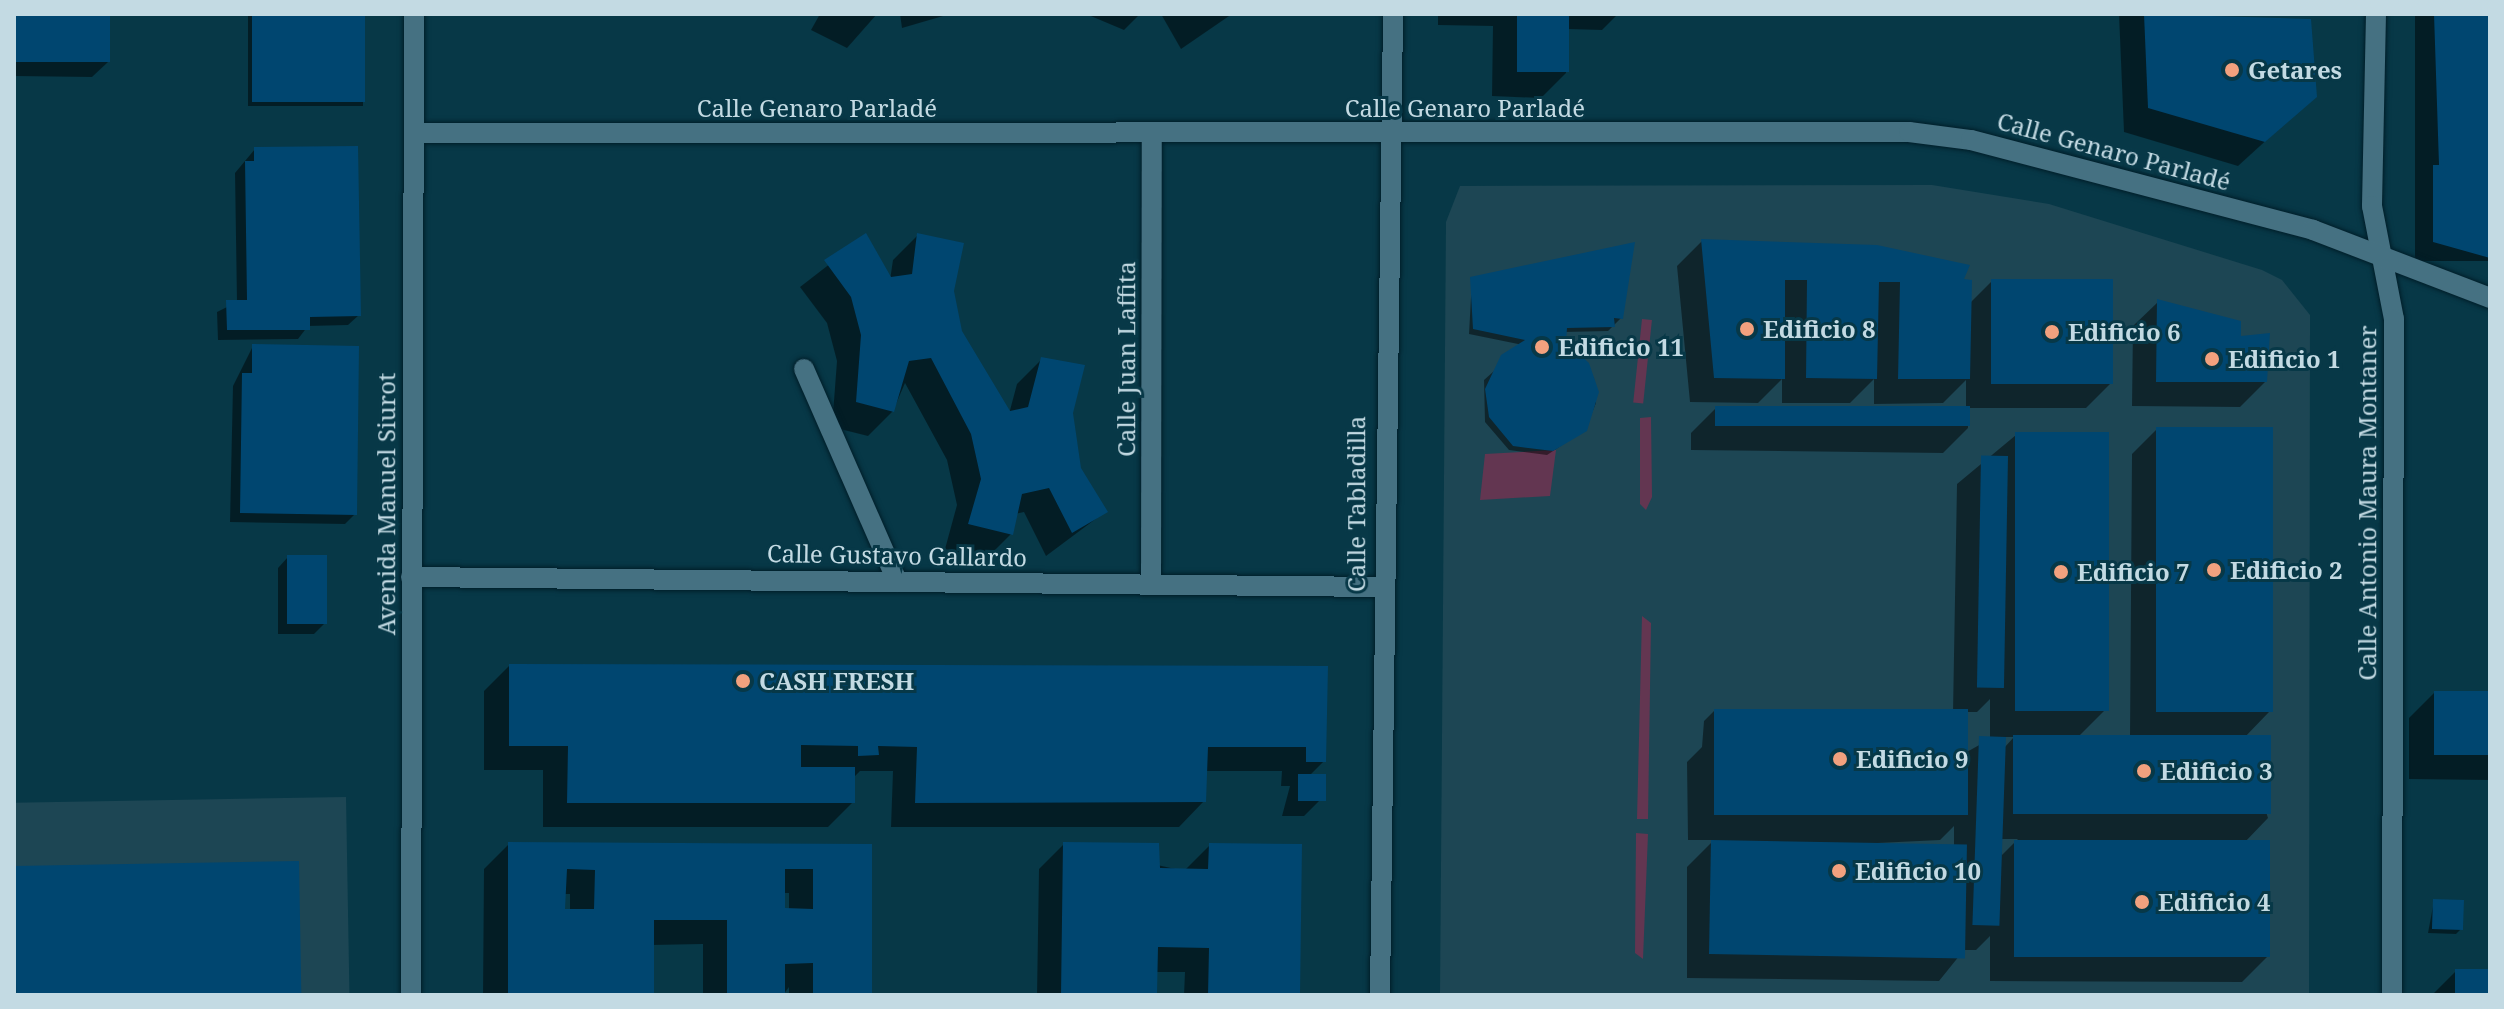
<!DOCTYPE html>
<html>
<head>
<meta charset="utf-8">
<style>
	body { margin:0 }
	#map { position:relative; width:2504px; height:1009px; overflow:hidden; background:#073847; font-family:"Noto Serif",serif }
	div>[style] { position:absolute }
	.built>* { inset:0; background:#1d4654; transform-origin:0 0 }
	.green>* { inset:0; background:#633651; transform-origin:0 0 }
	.shadow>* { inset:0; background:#0007; transform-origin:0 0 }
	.building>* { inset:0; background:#004670; transform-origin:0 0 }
	.roads { filter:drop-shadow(0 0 2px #001e29) drop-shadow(0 0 2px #001e29) }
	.service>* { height:20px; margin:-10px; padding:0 10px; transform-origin:10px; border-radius:10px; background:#457182 }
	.pedestrian>* { height:20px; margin:-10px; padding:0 10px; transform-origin:10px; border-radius:10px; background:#457182 }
	.minor>* { height:20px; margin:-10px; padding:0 10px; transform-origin:10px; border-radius:10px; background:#457182 }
	.secondary>* { height:20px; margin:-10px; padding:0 10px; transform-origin:10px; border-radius:10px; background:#457182 }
	.dots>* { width:22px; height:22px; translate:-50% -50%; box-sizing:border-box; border:4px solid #073847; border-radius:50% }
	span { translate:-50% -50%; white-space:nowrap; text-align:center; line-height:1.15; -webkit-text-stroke:6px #073847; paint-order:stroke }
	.poi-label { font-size:24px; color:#c3dae3; font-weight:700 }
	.left { translate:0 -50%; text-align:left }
	.street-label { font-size:24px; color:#c3dae3 }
	.frame { position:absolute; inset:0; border:16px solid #c3dae3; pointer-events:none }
</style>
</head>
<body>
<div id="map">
	<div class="built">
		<div style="clip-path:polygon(1932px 185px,2049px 204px,2262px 270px,2282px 280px,2310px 315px,2309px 995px,1440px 995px,1446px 222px,1460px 186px)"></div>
		<div style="left:346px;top:797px;width:198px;height:332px;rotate:89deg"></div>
	</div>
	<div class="green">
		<div style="left:1642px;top:319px;width:10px;height:84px;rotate:6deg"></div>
		<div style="clip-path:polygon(1651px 417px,1652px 497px,1646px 510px,1640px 504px,1640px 418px)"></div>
		<div style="clip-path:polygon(1556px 450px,1550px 496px,1480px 500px,1485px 454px)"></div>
		<div style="clip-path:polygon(1642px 616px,1651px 623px,1648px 819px,1637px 819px)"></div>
		<div style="clip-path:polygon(1636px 833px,1648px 834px,1643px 959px,1635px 953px)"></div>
	</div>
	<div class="shadow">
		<div style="clip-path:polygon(14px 14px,108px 14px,108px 62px,92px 77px,14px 76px)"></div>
		<div style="left:248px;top:14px;width:115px;height:92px"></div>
		<div style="clip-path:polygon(820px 14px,877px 14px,847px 48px,811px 30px)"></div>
		<div style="clip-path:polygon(900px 14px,950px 14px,902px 28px)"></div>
		<div style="clip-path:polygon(1086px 14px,1140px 14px,1124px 30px)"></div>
		<div style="clip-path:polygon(1161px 14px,1232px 14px,1181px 49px)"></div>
		<div style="clip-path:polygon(1438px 14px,1618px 14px,1602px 30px,1567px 29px,1566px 73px,1541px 98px,1492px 96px,1493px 26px,1438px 25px)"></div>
		<div style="clip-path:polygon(2119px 14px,2309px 20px,2315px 96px,2238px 166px,2124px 132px)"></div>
		<div style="left:2415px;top:14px;width:75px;height:247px"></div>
		<div style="clip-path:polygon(255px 149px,359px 315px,348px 325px,308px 326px,298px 339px,218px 340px,217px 312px,237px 302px,235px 173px)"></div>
		<div style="clip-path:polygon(918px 235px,952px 291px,960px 332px,1009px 414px,1017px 384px,1042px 359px,1071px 413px,1079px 469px,1105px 512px,1046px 556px,1024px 512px,1015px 514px,1011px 534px,986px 559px,945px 549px,957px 505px,947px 460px,905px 383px,893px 411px,868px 436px,832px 427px,837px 361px,827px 323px,800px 287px,866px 236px,890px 280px,893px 260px)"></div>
		<div style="clip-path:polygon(1702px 241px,1961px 280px,1970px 303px,1992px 281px,2111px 383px,2086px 408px,1968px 408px,1968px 428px,1943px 453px,1691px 450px,1691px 433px,1716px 408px,1966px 408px,1966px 380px,1943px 403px,1874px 404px,1874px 379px,1850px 403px,1782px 403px,1782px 379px,1758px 403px,1690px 402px,1677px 266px)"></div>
		<div style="clip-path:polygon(1472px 279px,1621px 318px,1608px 331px,1564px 332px,1564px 343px,1594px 378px,1596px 403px,1585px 430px,1547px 455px,1509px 450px,1485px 422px,1484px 380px,1523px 345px,1469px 334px)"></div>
		<div style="clip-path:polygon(2158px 302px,2239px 339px,2265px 382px,2240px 407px,2132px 406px,2133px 326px)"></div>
		<div style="clip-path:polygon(253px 346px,355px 514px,345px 524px,230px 522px,233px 386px)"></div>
		<div style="clip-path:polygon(evenodd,2157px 429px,2269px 712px,2243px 739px,2268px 818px,2244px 843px,2267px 957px,2242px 982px,1990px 981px,1990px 936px,1976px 950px,1964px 950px,1939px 981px,1687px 978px,1687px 867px,1714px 840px,1688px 840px,1687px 762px,1702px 747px,1704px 721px,1714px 711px,1953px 712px,1957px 484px,2016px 435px,2105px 710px,2078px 737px,2130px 738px,2132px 454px,2157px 429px,1990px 699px,1990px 739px,1965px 753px,1966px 712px,1977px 712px,1990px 699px,2157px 429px,2004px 737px,2014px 737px,2004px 748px,2004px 737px,2157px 429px,1954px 826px,1954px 845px,1857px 844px,1940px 840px,1954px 826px,2157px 429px,2002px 839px,2018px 839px,2002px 855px,2002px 839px)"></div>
		<div style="clip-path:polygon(288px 557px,325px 623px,314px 634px,278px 634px,278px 568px)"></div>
		<div style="clip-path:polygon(509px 666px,1326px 668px,1324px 761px,1308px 777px,1319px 801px,1304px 816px,1282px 816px,1290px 786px,1281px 786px,1282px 771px,1205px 771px,1204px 801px,1179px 827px,891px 827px,893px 771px,860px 771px,853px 778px,853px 802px,828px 827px,543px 827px,543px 770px,484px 770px,484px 691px)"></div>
		<div style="clip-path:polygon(2434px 693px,2490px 693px,2490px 780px,2409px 779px,2409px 718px)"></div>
		<div style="clip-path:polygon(evenodd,509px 844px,870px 846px,870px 995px,789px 995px,789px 987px,783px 995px,703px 995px,703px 944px,652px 945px,652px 995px,483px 995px,484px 869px,509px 844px,783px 893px,789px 893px,789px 910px,783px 910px,783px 893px,509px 844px,564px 894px,570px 894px,570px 911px,563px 911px,564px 894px)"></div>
		<div style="clip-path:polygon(1064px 844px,1184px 871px,1210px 845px,1299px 995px,1184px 995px,1185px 972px,1156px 972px,1155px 995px,1161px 995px,1037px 995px,1039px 869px)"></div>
		<div style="clip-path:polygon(2434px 901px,2461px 929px,2456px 934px,2428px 933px)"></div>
		<div style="clip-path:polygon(2456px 971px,2490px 971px,2490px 995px,2432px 995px)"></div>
	</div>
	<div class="building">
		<div style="left:14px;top:14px;width:96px;height:48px"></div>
		<div style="left:252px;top:14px;width:113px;height:88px"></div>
		<div style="left:1517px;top:14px;width:52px;height:58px"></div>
		<div style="clip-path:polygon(2144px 14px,2311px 19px,2317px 97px,2265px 142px,2148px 108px)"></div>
		<div style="clip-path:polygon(2434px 14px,2490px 14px,2490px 258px,2433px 242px,2433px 165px,2439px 165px)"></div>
		<div style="clip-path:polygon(358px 146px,361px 316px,310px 317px,310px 330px,227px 330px,226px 300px,247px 300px,245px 161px,254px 161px,254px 147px)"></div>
		<div style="clip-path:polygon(866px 233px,891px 277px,912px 274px,917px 233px,964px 243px,954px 291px,962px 331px,1010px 411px,1028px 407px,1041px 357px,1085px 365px,1073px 413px,1081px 468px,1108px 512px,1072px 533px,1049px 488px,1022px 494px,1013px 535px,968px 524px,981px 479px,971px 434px,931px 358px,909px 361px,894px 412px,856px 402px,861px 335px,851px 297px,824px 260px)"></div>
		<div style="clip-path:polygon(1701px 239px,1877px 245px,1970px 265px,1964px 279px,1972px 280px,1970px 379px,1898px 379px,1900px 282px,1879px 282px,1877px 379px,1806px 378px,1807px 280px,1785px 280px,1785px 379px,1714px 378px)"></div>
		<div style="clip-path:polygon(1635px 242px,1623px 319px,1614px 318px,1615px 327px,1567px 328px,1566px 342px,1589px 363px,1599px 392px,1587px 431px,1553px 451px,1513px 446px,1489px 417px,1485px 389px,1501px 355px,1525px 340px,1473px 329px,1470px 277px)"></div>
		<div style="left:1991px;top:279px;width:122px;height:105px"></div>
		<div style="clip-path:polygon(2157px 299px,2241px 321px,2241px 336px,2270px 333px,2267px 382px,2156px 382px)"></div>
		<div style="clip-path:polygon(252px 344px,359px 346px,357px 515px,240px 513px,242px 373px,252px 373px)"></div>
		<div style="left:1715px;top:406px;width:255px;height:20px"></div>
		<div style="left:2156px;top:427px;width:117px;height:285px"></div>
		<div style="left:2109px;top:432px;width:279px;height:94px;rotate:90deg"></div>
		<div style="left:2008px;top:456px;width:232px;height:27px;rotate:91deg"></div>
		<div style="left:287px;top:555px;width:40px;height:69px"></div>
		<div style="clip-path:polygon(509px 664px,1328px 666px,1326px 762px,1306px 762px,1306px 747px,1208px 747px,1206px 802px,915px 803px,917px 747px,878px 746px,879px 755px,858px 756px,858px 746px,801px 745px,801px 767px,855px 767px,855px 803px,567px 803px,568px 746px,509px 746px)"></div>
		<div style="left:2434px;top:691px;width:56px;height:64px"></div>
		<div style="left:1714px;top:709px;width:254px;height:106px"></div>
		<div style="left:2013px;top:735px;width:258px;height:79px"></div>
		<div style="left:1979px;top:736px;width:27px;height:189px;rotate:2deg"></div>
		<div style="left:1326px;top:774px;width:27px;height:28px;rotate:90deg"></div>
		<div style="left:1711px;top:840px;width:256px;height:114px;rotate:1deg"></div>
		<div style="left:2014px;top:840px;width:256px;height:117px"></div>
		<div style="clip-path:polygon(evenodd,508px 842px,872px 844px,872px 995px,813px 995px,813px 963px,785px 964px,785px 995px,727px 995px,727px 920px,654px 920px,654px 995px,508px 995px,508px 842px,567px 869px,595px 870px,594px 909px,565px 909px,567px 869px,508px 842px,785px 869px,813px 869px,813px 909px,785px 908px,785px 869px)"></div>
		<div style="clip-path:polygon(1063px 842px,1159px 843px,1160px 868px,1208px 869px,1209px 843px,1302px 844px,1300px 995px,1208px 995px,1209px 948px,1158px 947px,1157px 995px,1061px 995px)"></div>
		<div style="left:299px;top:861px;width:134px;height:285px;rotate:89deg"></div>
		<div style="left:2433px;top:899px;width:31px;height:30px;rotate:2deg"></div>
		<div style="left:2455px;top:969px;width:35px;height:26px"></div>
	</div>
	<div class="roads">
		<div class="service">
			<div style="left:804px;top:369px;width:232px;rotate:66.3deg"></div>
		</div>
		<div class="pedestrian">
			<div style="left:1151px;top:584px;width:449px;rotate:-89.9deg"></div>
		</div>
		<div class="minor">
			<div style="left:2376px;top:14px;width:192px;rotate:91.2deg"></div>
			<div style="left:2372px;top:206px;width:115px;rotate:79deg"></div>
			<div style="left:2394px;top:319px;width:676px;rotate:90.17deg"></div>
			<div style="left:415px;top:133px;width:1494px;rotate:-0.04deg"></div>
			<div style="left:1909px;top:132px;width:63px;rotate:7.4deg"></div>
			<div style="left:1971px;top:140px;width:354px;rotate:14.7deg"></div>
			<div style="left:2313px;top:230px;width:190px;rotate:21deg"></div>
			<div style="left:411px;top:577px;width:971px;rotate:0.59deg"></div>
			<div style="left:1380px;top:995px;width:981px;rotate:-89.24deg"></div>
		</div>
		<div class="secondary">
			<div style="left:411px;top:995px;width:981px;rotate:-89.82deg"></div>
		</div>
	</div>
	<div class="dots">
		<div style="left:2232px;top:70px;background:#f2a17e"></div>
		<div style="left:1747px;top:329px;background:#f2a17e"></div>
		<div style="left:2052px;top:332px;background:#f2a17e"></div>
		<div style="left:1542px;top:347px;background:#f2a17e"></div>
		<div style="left:2212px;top:359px;background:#f2a17e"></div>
		<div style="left:2214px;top:570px;background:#f2a17e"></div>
		<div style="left:2061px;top:572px;background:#f2a17e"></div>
		<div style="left:743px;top:681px;background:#f2a17e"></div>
		<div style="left:1840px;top:759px;background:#f2a17e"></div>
		<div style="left:2144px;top:771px;background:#f2a17e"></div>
		<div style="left:1839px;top:871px;background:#f2a17e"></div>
		<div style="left:2142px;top:902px;background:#f2a17e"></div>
	</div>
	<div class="poi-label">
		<span class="left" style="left:2248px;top:70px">Getares</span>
		<span class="left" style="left:1763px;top:329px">Edificio 8</span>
		<span class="left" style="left:2068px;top:332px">Edificio 6</span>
		<span class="left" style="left:1558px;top:347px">Edificio 11</span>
		<span class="left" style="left:2228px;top:359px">Edificio 1</span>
		<span class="left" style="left:2230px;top:570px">Edificio 2</span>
		<span class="left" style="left:2077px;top:572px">Edificio 7</span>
		<span class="left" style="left:759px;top:681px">CASH FRESH</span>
		<span class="left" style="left:1856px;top:759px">Edificio 9</span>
		<span class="left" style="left:2160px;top:771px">Edificio 3</span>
		<span class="left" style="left:1855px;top:871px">Edificio 10</span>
		<span class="left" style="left:2158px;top:902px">Edificio 4</span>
	</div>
	<div class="street-label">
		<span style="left:817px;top:108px">Calle Genaro Parladé</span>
		<span style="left:1465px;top:108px">Calle Genaro Parladé</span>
		<span style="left:2114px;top:151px;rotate:15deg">Calle Genaro Parladé</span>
		<span style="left:1126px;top:359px;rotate:-90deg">Calle Juan Laffita</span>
		<span style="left:2367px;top:503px;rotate:-90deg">Calle Antonio Maura Montaner</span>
		<span style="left:386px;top:504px;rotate:-90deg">Avenida Manuel Siurot</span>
		<span style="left:1356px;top:504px;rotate:-90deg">Calle Tabladilla</span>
		<span style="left:897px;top:555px;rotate:1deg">Calle Gustavo Gallardo</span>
	</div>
	<div class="frame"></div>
</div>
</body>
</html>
